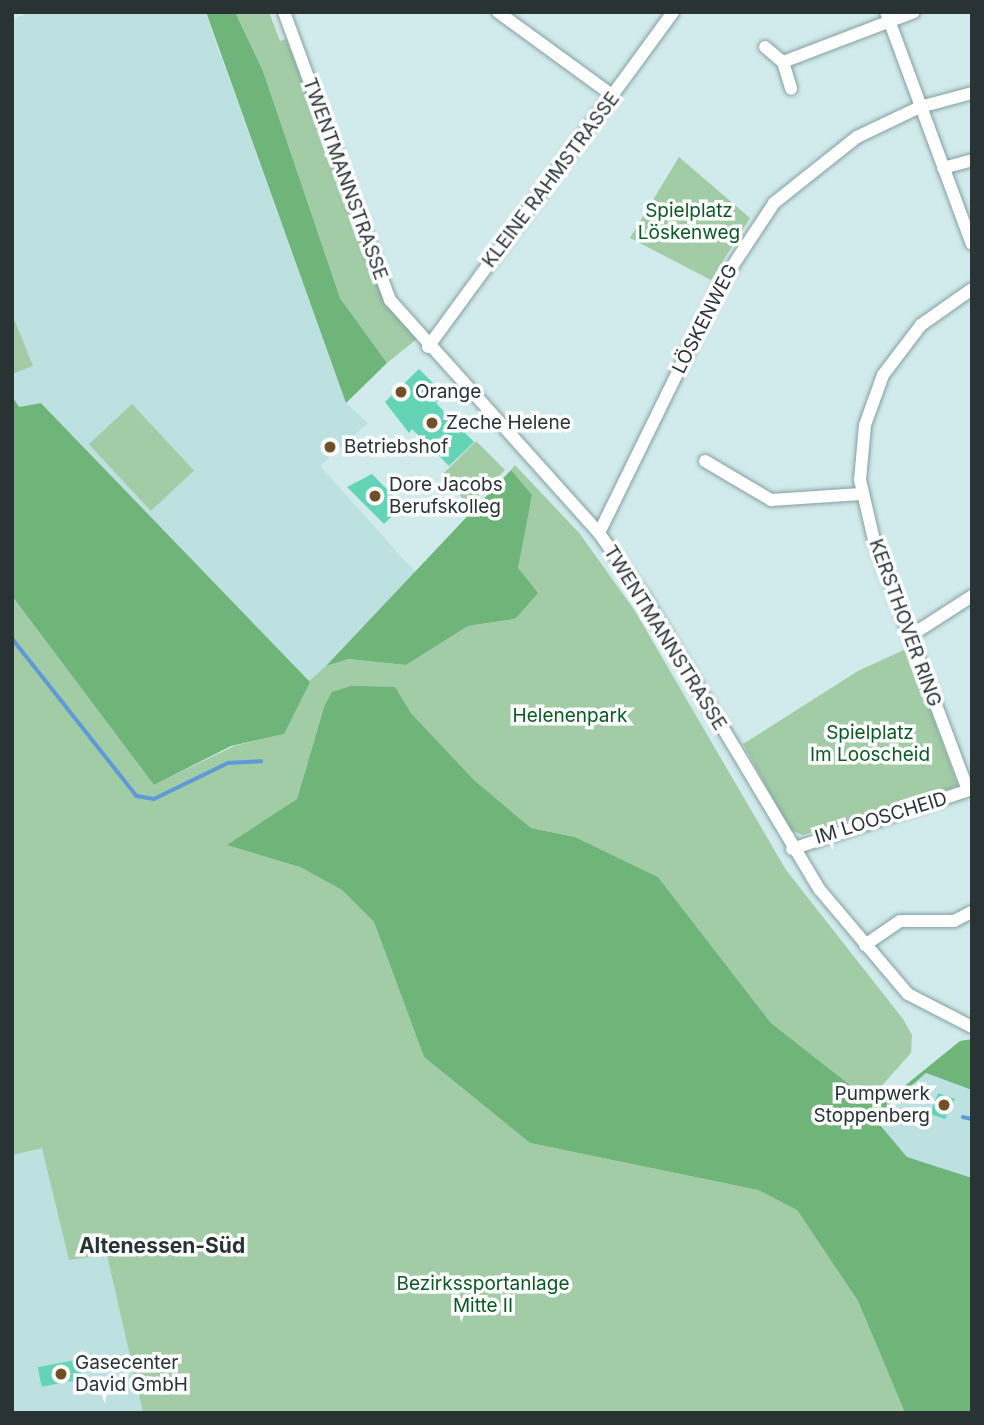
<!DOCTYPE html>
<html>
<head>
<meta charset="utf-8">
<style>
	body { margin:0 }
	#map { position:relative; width:984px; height:1425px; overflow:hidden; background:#d1ebec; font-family:Inter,sans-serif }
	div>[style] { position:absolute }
	.built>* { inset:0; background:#bde0e1 }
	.green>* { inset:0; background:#a1cca5; transform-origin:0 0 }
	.forest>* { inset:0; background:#6fb579 }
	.stream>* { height:3.5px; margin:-1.75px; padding:0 1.75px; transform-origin:1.75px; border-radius:1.75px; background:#5f9ad8 }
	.building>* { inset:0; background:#64d4b6; transform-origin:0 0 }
	.roads { filter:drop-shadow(0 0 2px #859e9f) drop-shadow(0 0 2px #859e9f) }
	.minor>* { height:12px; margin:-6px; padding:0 6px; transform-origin:6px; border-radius:6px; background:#fff }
	.dots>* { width:19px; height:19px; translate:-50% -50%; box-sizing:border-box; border:4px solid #fff; border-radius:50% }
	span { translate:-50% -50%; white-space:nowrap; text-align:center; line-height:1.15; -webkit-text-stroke:7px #fff; paint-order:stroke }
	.street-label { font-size:19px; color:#293334 }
	.park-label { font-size:19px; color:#0a5922 }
	.poi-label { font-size:19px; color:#293334 }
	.left { translate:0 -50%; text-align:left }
	.right { translate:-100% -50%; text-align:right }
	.neighbourhood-label { font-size:21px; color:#293334; font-weight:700 }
	.frame { position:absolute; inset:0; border:14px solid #293334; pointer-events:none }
</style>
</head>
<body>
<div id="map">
	<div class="built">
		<div style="clip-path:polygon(32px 12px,205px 12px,346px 403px,368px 423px,320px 466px,417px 574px,310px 682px,42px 403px,19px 407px,12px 396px,12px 374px,33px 366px,12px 314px,12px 19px)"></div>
		<div style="clip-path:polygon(926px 1073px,972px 1090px,972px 1178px,907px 1157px,873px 1118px)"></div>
		<div style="clip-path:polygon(42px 1147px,70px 1260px,107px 1254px,143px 1413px,12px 1413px,12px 1155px)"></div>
	</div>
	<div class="green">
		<div style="clip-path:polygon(235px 12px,269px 12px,280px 41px,286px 39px,370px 256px,418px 338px,387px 363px,340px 298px,263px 71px)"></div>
		<div style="clip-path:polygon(679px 157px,750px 218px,711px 280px,630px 238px)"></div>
		<div style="clip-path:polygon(12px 314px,33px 366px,12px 374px)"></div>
		<div style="left:132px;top:404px;width:91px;height:59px;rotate:47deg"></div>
		<div style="left:476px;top:441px;width:41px;height:50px;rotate:45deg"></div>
		<div style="clip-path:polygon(515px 465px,580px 534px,635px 611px,786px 870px,903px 1019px,912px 1035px,911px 1053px,869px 1100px,771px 1023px,658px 877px,575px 837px,531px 828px,474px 780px,411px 713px,394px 687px,324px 707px,297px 799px,228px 845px,300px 867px,342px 890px,374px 922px,424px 1057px,530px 1143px,758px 1190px,797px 1210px,858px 1301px,905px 1413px,143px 1413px,107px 1255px,69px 1260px,42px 1148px,12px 1155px,12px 596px,154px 785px,234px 746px,283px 734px,307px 683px,326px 666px,347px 659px,406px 665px,468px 626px,516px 619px,519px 551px,532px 496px,511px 470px)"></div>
		<div style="clip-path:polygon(908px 648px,958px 786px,803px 835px,790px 830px,743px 744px,858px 671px)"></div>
	</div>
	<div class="forest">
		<div style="clip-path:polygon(206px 12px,235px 12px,263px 71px,340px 298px,387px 363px,346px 403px)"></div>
		<div style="clip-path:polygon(12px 396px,19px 407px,41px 403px,310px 682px,284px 734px,231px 746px,154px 785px,12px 596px)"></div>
		<div style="clip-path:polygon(511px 470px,532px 495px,518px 568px,538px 593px,515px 619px,468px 626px,406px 665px,348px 659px,326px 666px)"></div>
		<div style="clip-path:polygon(351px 686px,395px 687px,411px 713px,474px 780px,531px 828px,575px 837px,658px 877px,771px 1023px,869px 1100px,878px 1094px,886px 1101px,960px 1041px,972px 1039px,972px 1090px,926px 1073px,874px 1118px,907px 1157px,972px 1178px,972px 1413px,905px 1413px,858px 1301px,797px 1210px,758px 1190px,530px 1143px,424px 1057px,374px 922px,342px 890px,300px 867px,227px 845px,297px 799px,324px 707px,332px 692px)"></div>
	</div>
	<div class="stream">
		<div style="left:12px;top:638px;width:201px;rotate:51.7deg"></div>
		<div style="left:137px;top:796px;width:17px;rotate:10deg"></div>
		<div style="left:154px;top:799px;width:82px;rotate:-25.9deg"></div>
		<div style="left:228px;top:763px;width:33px;rotate:-3deg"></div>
		<div style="left:963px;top:1117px;width:9px;rotate:13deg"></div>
	</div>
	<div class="building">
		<div style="clip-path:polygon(419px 369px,445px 395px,436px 403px,474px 442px,449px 466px,412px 429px,409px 433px,385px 402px)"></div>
		<div style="clip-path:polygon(372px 474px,403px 506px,384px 524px,347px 487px)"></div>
		<div style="clip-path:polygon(938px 1093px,955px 1099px,945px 1119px,930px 1114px)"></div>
		<div style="left:80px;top:1359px;width:20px;height:43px;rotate:79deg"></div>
	</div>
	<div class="roads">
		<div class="minor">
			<div style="left:284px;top:12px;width:307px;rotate:69.8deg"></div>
			<div style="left:390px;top:300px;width:313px;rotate:48.1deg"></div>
			<div style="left:599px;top:533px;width:80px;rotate:54.7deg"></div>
			<div style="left:645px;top:598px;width:340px;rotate:59.1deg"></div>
			<div style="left:820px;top:890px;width:136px;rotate:49.8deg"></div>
			<div style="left:908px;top:994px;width:72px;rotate:27.3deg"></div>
			<div style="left:498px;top:12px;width:142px;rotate:36.1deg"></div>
			<div style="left:886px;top:12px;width:247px;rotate:69.7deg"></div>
			<div style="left:765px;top:47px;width:23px;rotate:40deg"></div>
			<div style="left:783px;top:62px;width:28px;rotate:73deg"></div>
			<div style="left:783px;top:62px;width:140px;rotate:-20.9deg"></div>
			<div style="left:943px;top:168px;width:30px;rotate:-15deg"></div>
			<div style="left:428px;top:347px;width:415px;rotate:-53.8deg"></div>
			<div style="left:705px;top:461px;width:77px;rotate:30.6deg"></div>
			<div style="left:771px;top:500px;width:90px;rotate:-3.8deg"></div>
			<div style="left:599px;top:533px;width:280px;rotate:-63.9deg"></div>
			<div style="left:722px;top:282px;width:95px;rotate:-56.6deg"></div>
			<div style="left:774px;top:203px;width:106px;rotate:-38.5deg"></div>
			<div style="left:857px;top:137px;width:70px;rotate:-25.5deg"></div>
			<div style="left:920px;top:107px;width:54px;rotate:-15.1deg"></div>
			<div style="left:910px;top:636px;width:74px;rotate:-32.8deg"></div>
			<div style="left:968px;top:790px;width:267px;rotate:-110.6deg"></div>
			<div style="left:874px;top:540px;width:62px;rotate:-103.1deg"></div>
			<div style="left:860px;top:480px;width:55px;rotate:-84.8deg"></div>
			<div style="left:865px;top:425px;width:53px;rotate:-70.2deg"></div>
			<div style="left:883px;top:375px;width:63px;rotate:-52.8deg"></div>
			<div style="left:921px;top:325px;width:62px;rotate:-35.2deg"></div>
			<div style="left:792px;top:849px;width:190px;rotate:-18.4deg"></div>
			<div style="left:865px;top:945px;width:42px;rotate:-34.4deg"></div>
			<div style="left:900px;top:921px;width:54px"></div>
			<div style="left:954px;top:921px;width:20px;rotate:-27deg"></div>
		</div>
	</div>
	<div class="dots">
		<div style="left:401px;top:392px;background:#715026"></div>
		<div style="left:432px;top:423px;background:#715026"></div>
		<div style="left:330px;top:447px;background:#715026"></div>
		<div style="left:375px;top:496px;background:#715026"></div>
		<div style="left:944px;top:1105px;background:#715026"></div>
		<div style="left:61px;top:1374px;background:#715026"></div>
	</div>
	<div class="street-label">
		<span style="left:345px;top:179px;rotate:70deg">TWENTMANNSTRASSE</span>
		<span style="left:551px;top:180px;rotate:-53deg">KLEINE RAHMSTRASSE</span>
		<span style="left:705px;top:319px;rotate:-63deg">LÖSKENWEG</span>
		<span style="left:905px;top:623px;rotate:70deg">KERSTHOVER RING</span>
		<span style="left:665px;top:638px;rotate:58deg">TWENTMANNSTRASSE</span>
		<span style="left:881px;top:818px;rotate:-17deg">IM LOOSCHEID</span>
	</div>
	<div class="park-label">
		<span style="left:689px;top:222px">Spielplatz<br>Löskenweg</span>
		<span style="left:570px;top:716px">Helenenpark</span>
		<span style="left:870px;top:744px">Spielplatz<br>Im Looscheid</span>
		<span style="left:483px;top:1295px">Bezirkssportanlage<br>Mitte II</span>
	</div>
	<div class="poi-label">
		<span class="left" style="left:415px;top:392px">Orange</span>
		<span class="left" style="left:446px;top:423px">Zeche Helene</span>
		<span class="left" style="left:344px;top:447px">Betriebshof</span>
		<span class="left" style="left:389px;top:496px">Dore Jacobs<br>Berufskolleg</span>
		<span class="right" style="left:930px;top:1105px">Pumpwerk<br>Stoppenberg</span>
		<span class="left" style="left:75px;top:1374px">Gasecenter<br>David GmbH</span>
	</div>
	<div class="neighbourhood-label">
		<span style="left:162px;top:1246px">Altenessen-Süd</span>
	</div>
	<div class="frame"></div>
</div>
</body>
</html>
